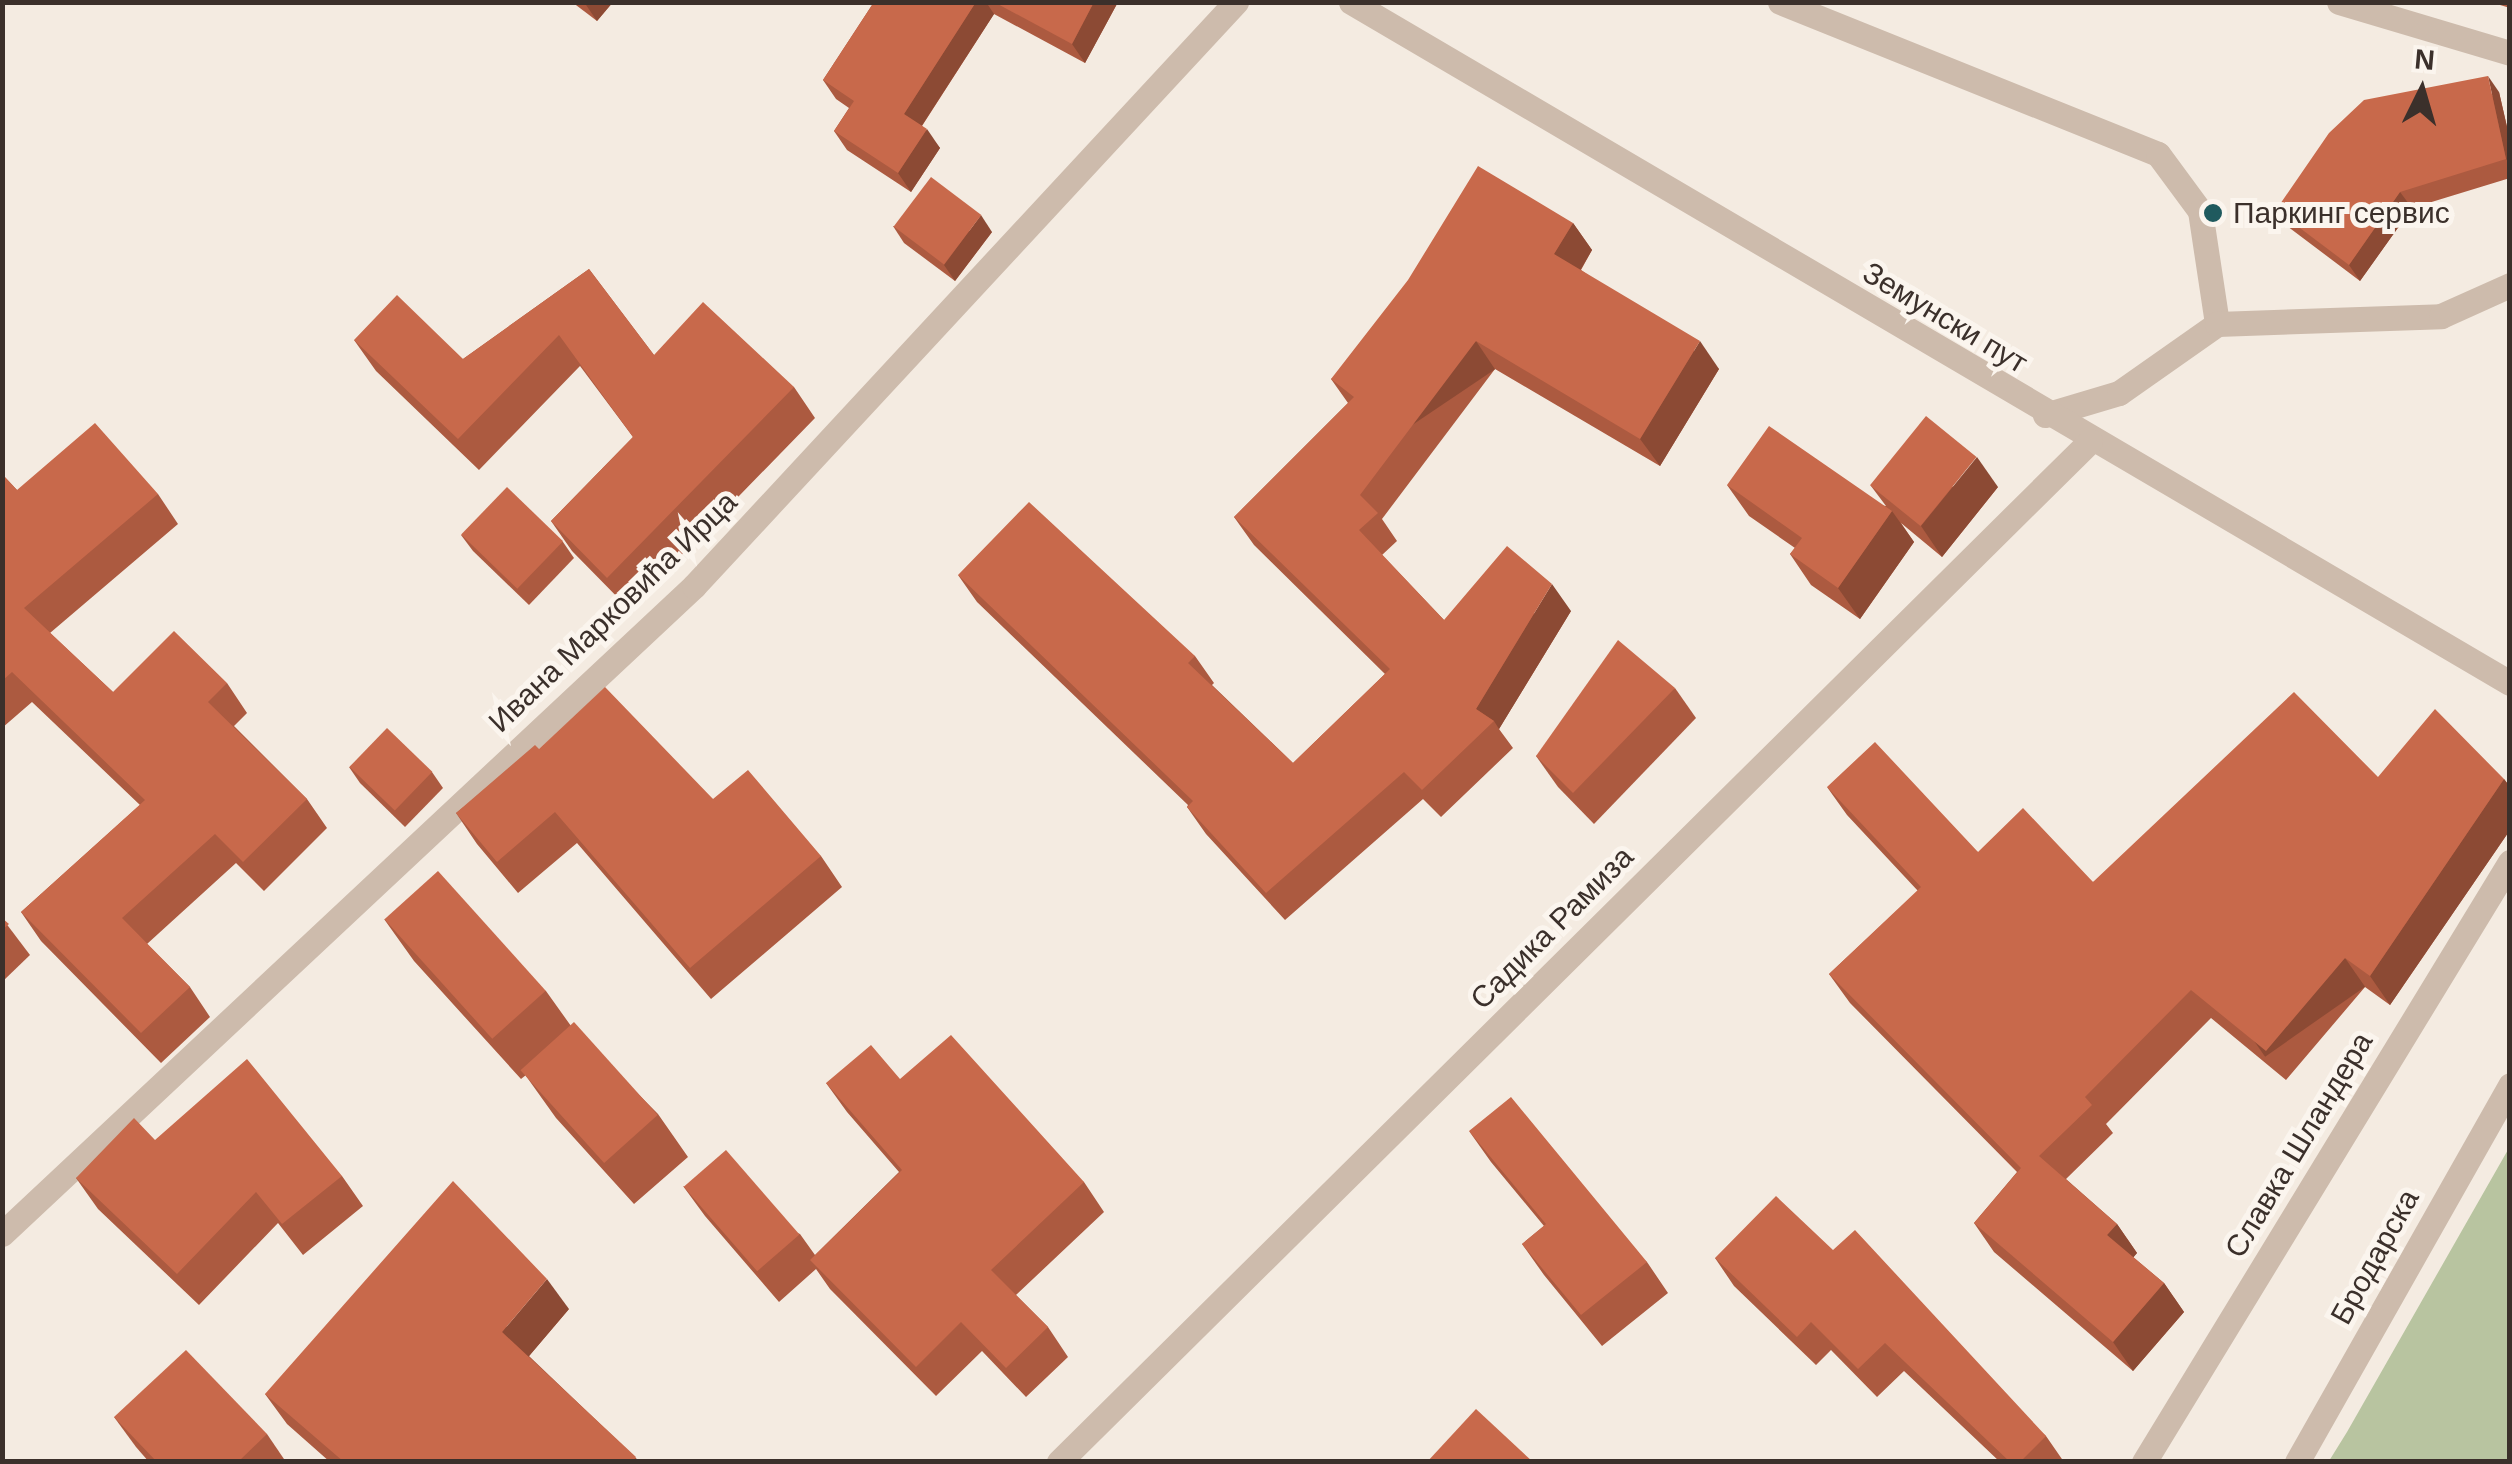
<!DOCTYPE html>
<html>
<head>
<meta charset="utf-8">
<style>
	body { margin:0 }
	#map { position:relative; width:2512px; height:1464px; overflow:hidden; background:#f4ebe1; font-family:Arial,sans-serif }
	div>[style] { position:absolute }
	.green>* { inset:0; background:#b8c4a0 }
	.service>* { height:25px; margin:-12.5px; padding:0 12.5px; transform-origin:12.5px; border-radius:12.5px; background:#cdbbac }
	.minor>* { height:25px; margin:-12.5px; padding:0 12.5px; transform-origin:12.5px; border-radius:12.5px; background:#cdbbac }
	.wall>* { inset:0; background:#ac5a40 }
	.shaded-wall>* { inset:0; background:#8c4a34; transform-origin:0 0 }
	.building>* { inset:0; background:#c8694b; transform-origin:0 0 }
	.dots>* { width:28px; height:28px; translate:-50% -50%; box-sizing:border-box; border:5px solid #fbf5ee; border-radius:50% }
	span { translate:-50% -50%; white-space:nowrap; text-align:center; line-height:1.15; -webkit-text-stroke:10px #fbf5ee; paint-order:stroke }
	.poi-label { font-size:30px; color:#3b302b }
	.left { translate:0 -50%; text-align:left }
	.street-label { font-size:30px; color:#3b302b }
	.frame { position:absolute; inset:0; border:5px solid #3b302b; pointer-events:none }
	.north { position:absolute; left:2372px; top:40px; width:100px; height:100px; -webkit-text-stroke:8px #fbf5ee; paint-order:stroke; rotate:5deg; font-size:28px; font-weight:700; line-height:40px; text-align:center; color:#3b302b }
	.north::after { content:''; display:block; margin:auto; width:35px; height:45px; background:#3b302b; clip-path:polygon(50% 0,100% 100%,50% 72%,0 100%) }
</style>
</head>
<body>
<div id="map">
	<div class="green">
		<div style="clip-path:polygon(2509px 1148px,2509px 1461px,2329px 1461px,2347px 1432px)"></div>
	</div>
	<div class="service">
		<div style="left:1780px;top:2px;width:407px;rotate:21.9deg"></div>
		<div style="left:2158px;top:154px;width:71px;rotate:53.6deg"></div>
		<div style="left:2200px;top:211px;width:114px;rotate:81.4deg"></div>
		<div style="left:2339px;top:2px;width:178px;rotate:16.6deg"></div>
		<div style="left:2045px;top:415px;width:77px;rotate:-16.6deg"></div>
		<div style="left:2119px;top:393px;width:120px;rotate:-35.1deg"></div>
		<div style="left:2217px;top:324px;width:224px;rotate:-2deg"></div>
		<div style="left:2441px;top:316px;width:76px;rotate:-24.2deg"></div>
	</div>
	<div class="minor">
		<div style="left:1351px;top:2px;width:1344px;rotate:30.44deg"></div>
		<div style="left:2px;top:1234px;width:948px;rotate:-43.12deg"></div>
		<div style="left:694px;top:586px;width:797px;rotate:-47.14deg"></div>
		<div style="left:1059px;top:1462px;width:1451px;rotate:-44.72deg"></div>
		<div style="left:2144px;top:1462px;width:703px;rotate:-58.62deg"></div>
		<div style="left:2297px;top:1462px;width:433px;rotate:-60.5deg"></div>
	</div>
	<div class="wall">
		<div style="clip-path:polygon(572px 2px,613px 2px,597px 21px)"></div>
		<div style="clip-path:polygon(874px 2px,1118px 2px,1085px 63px,994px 14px,922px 126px,940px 148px,911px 192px,847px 150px,834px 131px,849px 108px,836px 99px,823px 80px)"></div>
		<div style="clip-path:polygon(2490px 2px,2510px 2px,2510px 8px)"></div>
		<div style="clip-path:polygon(2499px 92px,2510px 140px,2510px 178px,2412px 208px,2360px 281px,2287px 226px,2276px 210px)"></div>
		<div style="clip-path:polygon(1573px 223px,1592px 250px,1581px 270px,1719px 369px,1660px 466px,1495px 369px,1382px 519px,1397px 541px,1382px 555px,1444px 620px,1571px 611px,1499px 729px,1513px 748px,1441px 817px,1423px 799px,1285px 920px,1206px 834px,1187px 807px,1188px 805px,977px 602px,958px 575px,1195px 656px,1214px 683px,1212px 685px,1293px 763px,1385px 674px,1254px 545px,1234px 517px,1348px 403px,1331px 379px)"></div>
		<div style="clip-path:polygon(893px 226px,992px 232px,955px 281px,904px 243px)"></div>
		<div style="clip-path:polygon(589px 269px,654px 355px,794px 387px,815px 418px,629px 609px,572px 551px,551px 521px,633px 437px,580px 366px,479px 470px,376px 371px,354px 340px,463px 359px)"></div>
		<div style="clip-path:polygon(2px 474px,17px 490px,158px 494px,178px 524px,50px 633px,113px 692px,227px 683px,247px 713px,234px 726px,307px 799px,327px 828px,264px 891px,236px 863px,147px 944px,190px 987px,210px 1017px,161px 1063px,41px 941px,21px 912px,140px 805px,32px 702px,2px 728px)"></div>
		<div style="clip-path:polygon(1727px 485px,1886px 506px,1871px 486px,1998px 487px,1942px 557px,1901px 523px,1914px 542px,1860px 619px,1811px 585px,1790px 554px,1795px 548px,1749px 516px)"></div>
		<div style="clip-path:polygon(461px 535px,563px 542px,574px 558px,529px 605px,473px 551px)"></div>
		<div style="clip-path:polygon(1675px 688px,1696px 718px,1594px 824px,1558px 787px,1536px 756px)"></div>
		<div style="clip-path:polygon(539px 749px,713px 799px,821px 856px,842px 887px,711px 999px,577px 843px,518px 893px,477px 844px,456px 813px)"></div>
		<div style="clip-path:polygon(349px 767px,432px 772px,443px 788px,405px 827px,360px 783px)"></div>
		<div style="clip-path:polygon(2378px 777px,2504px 779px,2510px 787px,2510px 830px,2390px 1005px,2365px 987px,2286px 1080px,2211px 1018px,2106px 1124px,2113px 1133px,2066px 1179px,2117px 1224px,2137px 1253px,2133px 1257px,2164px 1283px,2184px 1312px,2133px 1371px,1994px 1252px,1974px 1223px,2017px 1172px,1850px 1003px,1829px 974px,1918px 891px,1847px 815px,1827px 787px,1978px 852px,2093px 882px)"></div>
		<div style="clip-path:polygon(2px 918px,30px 955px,2px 982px)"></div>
		<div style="clip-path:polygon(384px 919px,546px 991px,571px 1026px,658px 1114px,688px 1157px,634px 1204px,556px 1118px,526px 1076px,531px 1071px,521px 1079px,414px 961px)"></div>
		<div style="clip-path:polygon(900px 1079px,1084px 1182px,1104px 1212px,1016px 1295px,1048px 1327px,1068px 1357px,1026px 1397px,982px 1351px,936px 1396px,830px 1289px,816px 1269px,779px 1302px,705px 1216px,683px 1186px,800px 1234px,815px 1255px,899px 1172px,847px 1112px,826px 1083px)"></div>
		<div style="clip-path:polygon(1469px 1131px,1647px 1262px,1668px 1293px,1602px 1346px,1544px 1275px,1522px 1244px,1544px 1226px,1491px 1162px)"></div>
		<div style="clip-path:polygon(155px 1140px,342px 1176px,363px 1206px,303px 1255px,278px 1223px,199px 1305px,98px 1209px,76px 1178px)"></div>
		<div style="clip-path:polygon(1833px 1250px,2046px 1436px,2064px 1462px,2000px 1462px,1904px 1371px,1877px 1397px,1831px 1350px,1816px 1365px,1734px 1286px,1715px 1258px)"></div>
		<div style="clip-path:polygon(569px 1309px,529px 1356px,640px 1462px,330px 1462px,287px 1424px,265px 1394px)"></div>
		<div style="clip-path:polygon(114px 1417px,267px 1434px,286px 1462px,149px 1462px,136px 1447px)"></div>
	</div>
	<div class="shaded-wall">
		<div style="clip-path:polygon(584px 2px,613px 2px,597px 21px)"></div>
		<div style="clip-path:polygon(976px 2px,986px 2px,994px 14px,917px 133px,904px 114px)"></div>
		<div style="clip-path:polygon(1094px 2px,1118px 2px,1085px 63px,1072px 44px)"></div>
		<div style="clip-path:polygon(2488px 76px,2499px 92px,2510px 140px,2510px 164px,2506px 159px)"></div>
		<div style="clip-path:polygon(927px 129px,940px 148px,911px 192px,898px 173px)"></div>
		<div style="clip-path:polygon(2400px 192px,2412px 208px,2360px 281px,2349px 265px)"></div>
		<div style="clip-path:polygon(981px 215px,992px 232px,955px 281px,944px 265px)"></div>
		<div style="clip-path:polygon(1573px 223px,1592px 250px,1574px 281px,1554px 254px)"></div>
		<div style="left:1476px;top:341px;width:34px;height:193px;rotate:56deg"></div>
		<div style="clip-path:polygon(1700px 341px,1719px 369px,1660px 466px,1640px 439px)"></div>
		<div style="clip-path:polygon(1977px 457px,1998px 487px,1942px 557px,1921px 526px)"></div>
		<div style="clip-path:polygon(1892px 511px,1914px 542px,1860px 619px,1838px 588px)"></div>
		<div style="clip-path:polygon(1552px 584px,1571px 611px,1499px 729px,1494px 721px,1476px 709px)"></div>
		<div style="clip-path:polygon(2504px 779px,2510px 787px,2510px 830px,2390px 1005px,2370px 976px)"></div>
		<div style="left:2345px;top:958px;width:35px;height:122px;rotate:55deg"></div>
		<div style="clip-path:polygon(2117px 1224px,2137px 1253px,2128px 1264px,2107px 1235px)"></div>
		<div style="clip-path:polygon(547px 1279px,569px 1309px,524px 1362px,502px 1332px)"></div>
		<div style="clip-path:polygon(2164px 1283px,2184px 1312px,2133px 1371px,2113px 1342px)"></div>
	</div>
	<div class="building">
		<div style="clip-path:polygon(874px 2px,976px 2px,904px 114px,927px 129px,898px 173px,834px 131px,854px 101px,823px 80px)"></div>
		<div style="clip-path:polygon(994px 2px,1094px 2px,1072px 44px)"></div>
		<div style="clip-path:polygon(2488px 76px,2506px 159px,2400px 192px,2349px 265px,2276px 210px,2329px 133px,2364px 100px)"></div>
		<div style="clip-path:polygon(1478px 166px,1573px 223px,1554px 254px,1700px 341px,1640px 439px,1476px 341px,1360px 495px,1378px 513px,1359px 530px,1444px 620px,1507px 546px,1552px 584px,1476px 709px,1494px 721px,1422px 790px,1404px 772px,1266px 893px,1187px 807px,1193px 801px,958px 575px,1029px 502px,1195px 656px,1188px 663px,1293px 763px,1390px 669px,1234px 517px,1354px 397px,1331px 379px,1408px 280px)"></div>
		<div style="left:931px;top:177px;width:63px;height:62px;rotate:37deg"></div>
		<div style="clip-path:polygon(589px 269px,654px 355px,703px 302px,794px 387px,607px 578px,551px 521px,633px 437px,559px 335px,458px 439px,354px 340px,397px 295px,463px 359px)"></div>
		<div style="left:1926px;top:416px;width:65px;height:89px;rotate:39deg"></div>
		<div style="clip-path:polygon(95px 423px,158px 494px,24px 608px,113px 692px,174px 631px,227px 683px,208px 702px,307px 799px,243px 862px,215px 834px,122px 918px,190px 987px,141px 1033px,21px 912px,145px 800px,12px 672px,2px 681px,2px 474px,17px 490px)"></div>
		<div style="clip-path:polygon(1769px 426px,1892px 511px,1838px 588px,1790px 554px,1802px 538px,1727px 485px)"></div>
		<div style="left:507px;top:487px;width:78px;height:66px;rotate:44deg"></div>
		<div style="clip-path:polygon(1618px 640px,1675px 688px,1573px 793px,1536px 756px)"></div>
		<div style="clip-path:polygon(605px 687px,713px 799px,748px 770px,821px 856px,690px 968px,555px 812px,497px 862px,456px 813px,535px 745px,539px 749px)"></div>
		<div style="clip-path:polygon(2294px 692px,2378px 777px,2435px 709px,2504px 779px,2370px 976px,2345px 958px,2266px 1051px,2191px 990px,2085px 1097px,2092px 1105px,2039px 1156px,2117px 1224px,2107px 1235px,2164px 1283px,2113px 1342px,1974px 1223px,2021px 1168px,1829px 974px,1921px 887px,1827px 787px,1875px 742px,1978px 852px,2023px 808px,2093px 882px)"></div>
		<div style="left:387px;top:728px;width:63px;height:54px;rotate:44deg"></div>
		<div style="left:438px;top:871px;width:161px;height:72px;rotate:48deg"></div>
		<div style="clip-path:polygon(2px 918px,9px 924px,2px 930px)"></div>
		<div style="left:574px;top:1022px;width:125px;height:72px;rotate:48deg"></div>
		<div style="clip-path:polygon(951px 1035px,1084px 1182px,991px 1270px,1048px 1327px,1006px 1368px,961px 1322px,916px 1367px,810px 1260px,902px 1170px,826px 1083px,871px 1045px,900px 1079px)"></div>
		<div style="clip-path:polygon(247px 1059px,342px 1176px,282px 1224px,256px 1192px,177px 1274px,76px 1178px,134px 1118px,155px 1140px)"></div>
		<div style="clip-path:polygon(1511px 1097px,1647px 1262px,1581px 1315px,1522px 1244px,1546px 1224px,1469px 1131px)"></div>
		<div style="left:726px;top:1150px;width:112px;height:56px;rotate:49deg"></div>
		<div style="clip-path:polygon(453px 1181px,547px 1279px,502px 1332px,636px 1457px,632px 1462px,344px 1462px,265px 1394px)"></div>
		<div style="clip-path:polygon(1776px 1196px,1833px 1250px,1855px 1230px,2046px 1436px,2020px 1462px,2010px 1462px,1885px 1343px,1858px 1369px,1811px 1322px,1797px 1337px,1715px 1258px)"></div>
		<div style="clip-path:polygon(186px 1350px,267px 1434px,238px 1462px,157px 1462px,114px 1417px)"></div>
		<div style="clip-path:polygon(1476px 1409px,1533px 1462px,1427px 1462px)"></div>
	</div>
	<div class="dots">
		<div style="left:2213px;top:213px;background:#1f5a5e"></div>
	</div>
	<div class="poi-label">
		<span class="left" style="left:2233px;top:213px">Паркинг сервис</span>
	</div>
	<div class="street-label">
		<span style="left:1945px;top:318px;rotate:31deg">Земунски пут</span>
		<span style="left:613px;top:612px;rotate:-44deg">Ивана Марковића Ирца</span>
		<span style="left:1552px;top:928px;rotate:-45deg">Садика Рамиза</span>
		<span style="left:2299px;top:1145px;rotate:-59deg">Славка Шландера</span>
		<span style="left:2375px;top:1257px;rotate:-61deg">Бродарска</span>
	</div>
	<div class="frame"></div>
	<div class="north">N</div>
</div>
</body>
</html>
